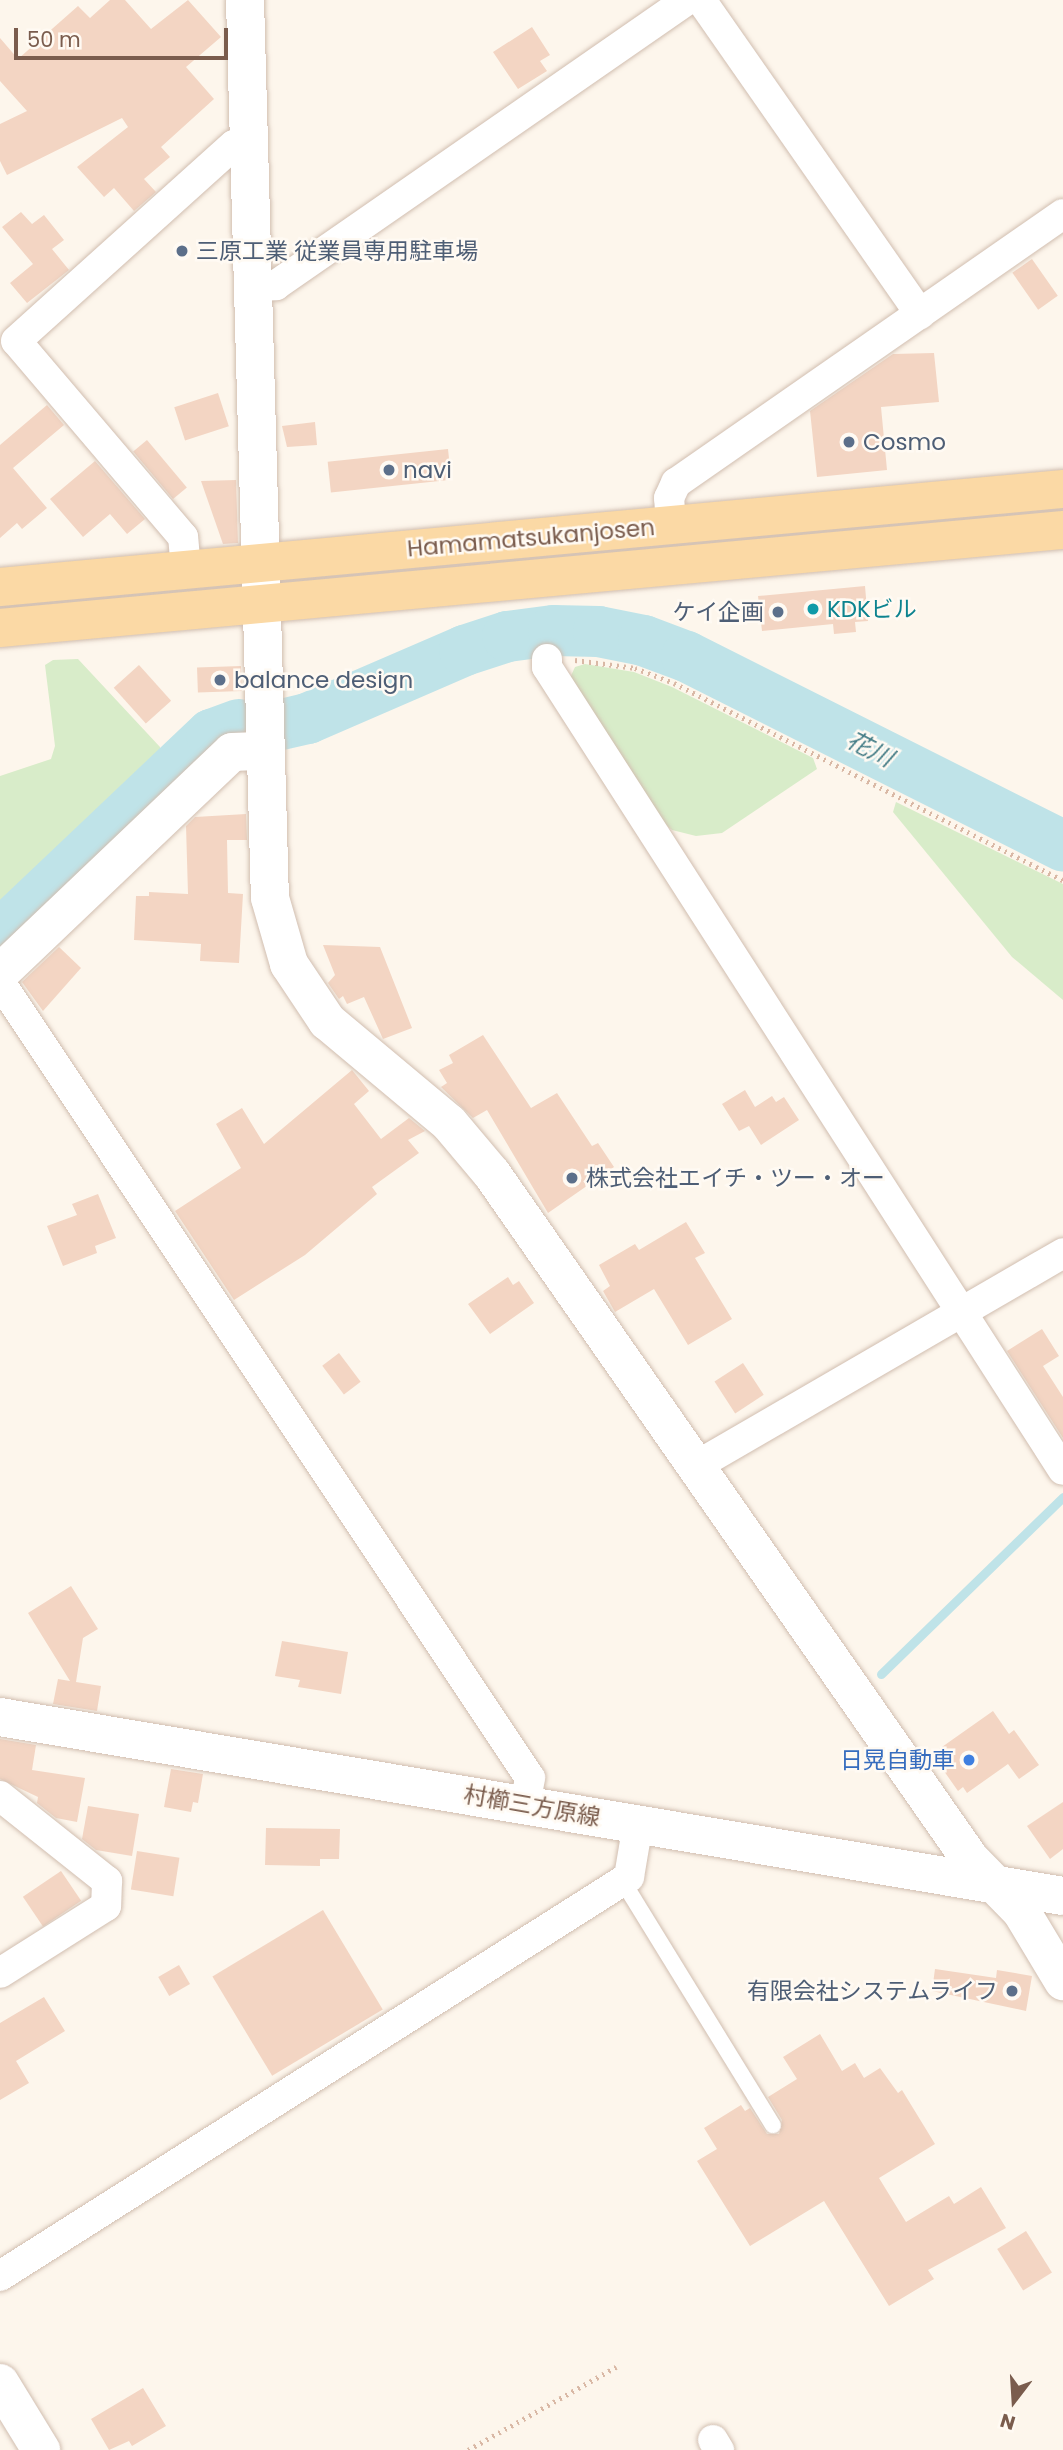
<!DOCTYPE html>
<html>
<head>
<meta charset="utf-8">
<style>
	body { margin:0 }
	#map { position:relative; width:1063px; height:2450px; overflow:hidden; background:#fdf6ec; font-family:Poppins,"Noto Sans JP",sans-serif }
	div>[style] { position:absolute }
	.green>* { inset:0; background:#d8ecc9 }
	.stream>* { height:9px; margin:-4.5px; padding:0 4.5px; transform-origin:4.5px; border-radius:4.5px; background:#bfe3e8 }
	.river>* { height:51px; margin:-25.5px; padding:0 25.5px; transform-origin:25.5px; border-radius:25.5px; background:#bfe3e8 }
	.building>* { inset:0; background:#f3d5c3; transform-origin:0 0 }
	.path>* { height:4.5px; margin-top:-2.25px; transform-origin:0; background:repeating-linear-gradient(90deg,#d9b8a5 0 2px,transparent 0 7px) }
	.roads { filter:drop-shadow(0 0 2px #d1beb0) drop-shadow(0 0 2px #d1beb0) }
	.lane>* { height:16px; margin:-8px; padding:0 8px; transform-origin:8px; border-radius:8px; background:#fff }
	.street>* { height:30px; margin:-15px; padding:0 15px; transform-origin:15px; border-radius:15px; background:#fff }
	.secondary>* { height:38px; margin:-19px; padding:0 19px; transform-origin:19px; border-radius:19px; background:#fff }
	.primary>* { height:38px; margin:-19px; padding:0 19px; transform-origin:19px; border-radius:19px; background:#fbd9a5 }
	.dots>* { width:19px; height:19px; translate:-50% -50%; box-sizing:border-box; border:4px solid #fffaf3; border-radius:50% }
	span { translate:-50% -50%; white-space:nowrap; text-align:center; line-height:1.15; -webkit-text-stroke:5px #fffaf3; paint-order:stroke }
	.service-label { font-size:23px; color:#4e5e75 }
	.left { translate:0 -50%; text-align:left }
	.right { translate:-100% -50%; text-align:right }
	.street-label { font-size:23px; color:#7a5c4d }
	.culture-label { font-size:23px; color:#0d838f }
	.shop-label { font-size:23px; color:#366cbe }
	.water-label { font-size:24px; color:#437c86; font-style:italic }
	.north { position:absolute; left:979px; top:2366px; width:70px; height:70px; -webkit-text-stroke:5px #fffaf3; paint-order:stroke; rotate:197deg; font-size:19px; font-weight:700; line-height:28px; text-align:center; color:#7a5c4d }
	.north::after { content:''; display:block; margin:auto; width:24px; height:32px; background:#7a5c4d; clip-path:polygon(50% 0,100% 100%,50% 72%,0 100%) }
	.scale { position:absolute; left:14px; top:28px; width:214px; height:32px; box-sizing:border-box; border:4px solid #7a5c4d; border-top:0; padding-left:9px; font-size:21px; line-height:24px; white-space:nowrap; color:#7a5c4d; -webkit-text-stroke:5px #fffaf3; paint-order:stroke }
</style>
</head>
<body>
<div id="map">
	<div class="green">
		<div style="clip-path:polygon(78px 659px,160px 747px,163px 760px,0 917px,0 776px,51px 759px,55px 746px,45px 665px,53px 660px)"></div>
		<div style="clip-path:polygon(585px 664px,634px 672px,672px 687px,813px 758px,817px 769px,722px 833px,696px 836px,672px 830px,654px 815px,570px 678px,575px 667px)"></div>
		<div style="clip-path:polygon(896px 802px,1063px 884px,1063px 1000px,1012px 957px,893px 812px)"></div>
	</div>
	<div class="stream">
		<div style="left:881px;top:1674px;width:254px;rotate:-44.2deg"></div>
	</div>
	<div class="river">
		<div style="left:281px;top:724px;width:27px;rotate:-13deg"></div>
		<div style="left:307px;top:718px;width:171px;rotate:-23.4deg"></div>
		<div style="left:464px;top:650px;width:45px;rotate:-18deg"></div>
		<div style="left:507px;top:636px;width:46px;rotate:-7.4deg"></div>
		<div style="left:553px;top:630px;width:45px;rotate:1.3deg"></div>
		<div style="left:598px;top:631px;width:46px;rotate:11.3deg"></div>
		<div style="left:643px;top:640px;width:46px;rotate:20.4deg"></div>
		<div style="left:686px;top:656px;width:422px;rotate:26.7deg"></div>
		<div style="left:0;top:934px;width:291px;rotate:-43.5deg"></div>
		<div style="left:211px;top:734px;width:29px;rotate:-20deg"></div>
	</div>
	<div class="building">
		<div style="clip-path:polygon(110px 0,125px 0,151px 29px,188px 0,221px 37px,186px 67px,214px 99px,161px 147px,170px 157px,144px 179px,156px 192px,134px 211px,114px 188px,104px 197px,77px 167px,128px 127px,122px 118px,7px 175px,0 161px,0 124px,27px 111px,0 81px,0 38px,18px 59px,78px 6px,90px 18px)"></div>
		<div style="clip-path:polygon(532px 27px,550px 55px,540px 61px,547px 71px,518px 89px,493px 52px)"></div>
		<div style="clip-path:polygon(21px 212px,32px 224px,44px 215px,64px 240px,52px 249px,69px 270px,27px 303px,10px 283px,33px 264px,2px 227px)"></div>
		<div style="left:1032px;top:259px;width:45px;height:24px;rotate:55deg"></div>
		<div style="clip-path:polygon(934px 353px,939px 402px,881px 407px,887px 470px,817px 477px,810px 411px,893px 354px)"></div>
		<div style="left:218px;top:393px;width:35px;height:46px;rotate:72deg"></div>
		<div style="clip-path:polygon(47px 405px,64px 425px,13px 468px,47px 508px,22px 529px,17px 523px,0 538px,0 445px)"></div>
		<div style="clip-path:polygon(315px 422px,317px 445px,287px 447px,282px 426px)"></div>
		<div style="left:147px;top:440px;width:62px;height:18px;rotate:50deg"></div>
		<div style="left:448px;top:449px;width:31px;height:121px;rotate:84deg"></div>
		<div style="clip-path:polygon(95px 461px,145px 519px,127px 534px,110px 514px,83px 537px,50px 499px)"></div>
		<div style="clip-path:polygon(236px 480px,238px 543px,223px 544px,201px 481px)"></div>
		<div style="clip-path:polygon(865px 586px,868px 621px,855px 622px,856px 632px,834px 634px,833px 624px,762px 631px,758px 596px)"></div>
		<div style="left:139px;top:665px;width:48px;height:34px;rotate:48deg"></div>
		<div style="left:241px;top:666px;width:25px;height:44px;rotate:88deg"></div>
		<div style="clip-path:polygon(246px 814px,247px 840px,227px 840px,228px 893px,243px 894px,239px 963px,200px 961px,201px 944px,134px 940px,136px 896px,149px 896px,149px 892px,188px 894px,186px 826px,195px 817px)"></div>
		<div style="clip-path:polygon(323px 945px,380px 947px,412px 1028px,383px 1039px,364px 997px,347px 1004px,343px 996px,339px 999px,328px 983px,335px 975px)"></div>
		<div style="clip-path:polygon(59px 947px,81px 968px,43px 1011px,22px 982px)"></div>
		<div style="clip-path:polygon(483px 1035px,531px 1108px,557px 1093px,592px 1146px,598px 1143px,614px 1167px,548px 1213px,487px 1110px,473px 1118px,441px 1087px,447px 1083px,439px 1070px,453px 1063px,449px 1055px)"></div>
		<div style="clip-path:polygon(352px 1070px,369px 1091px,354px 1104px,381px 1139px,409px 1118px,425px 1131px,408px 1140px,419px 1153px,372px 1187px,377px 1194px,305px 1255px,234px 1300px,175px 1211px,241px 1168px,216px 1124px,242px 1108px,264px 1144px)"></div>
		<div style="clip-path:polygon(745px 1090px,755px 1107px,772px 1096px,776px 1102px,784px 1097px,799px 1120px,761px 1145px,749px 1126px,739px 1131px,722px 1104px)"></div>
		<div style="clip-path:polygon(98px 1194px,116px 1238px,95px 1246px,97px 1253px,63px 1266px,47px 1226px,77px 1215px,72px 1204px)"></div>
		<div style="clip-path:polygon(686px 1222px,705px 1253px,695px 1258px,732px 1319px,688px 1345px,654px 1289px,615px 1312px,603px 1291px,610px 1286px,599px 1265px,635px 1244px,639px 1250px)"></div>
		<div style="clip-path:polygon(508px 1277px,513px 1285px,519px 1281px,534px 1303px,490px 1334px,468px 1304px)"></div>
		<div style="clip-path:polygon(1042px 1329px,1059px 1356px,1043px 1366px,1063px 1397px,1063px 1438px,1007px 1351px)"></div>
		<div style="left:339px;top:1353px;width:36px;height:21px;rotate:53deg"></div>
		<div style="left:743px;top:1363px;width:38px;height:34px;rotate:57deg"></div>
		<div style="clip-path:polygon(71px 1586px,98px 1629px,83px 1638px,76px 1682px,101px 1686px,97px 1711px,53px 1704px,58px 1679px,70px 1681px,28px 1613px)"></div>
		<div style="clip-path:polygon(282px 1641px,348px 1652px,341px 1694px,298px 1687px,300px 1680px,275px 1676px)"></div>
		<div style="clip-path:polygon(993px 1711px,1009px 1734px,1014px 1730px,1039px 1765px,1019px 1779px,1008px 1764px,967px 1793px,963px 1787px,958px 1791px,932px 1754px)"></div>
		<div style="clip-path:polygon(0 1739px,36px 1745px,32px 1770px,85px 1778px,77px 1822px,56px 1818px,37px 1803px,38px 1797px,0 1779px)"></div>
		<div style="clip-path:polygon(171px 1769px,203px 1774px,198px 1803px,193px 1802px,191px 1812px,164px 1807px)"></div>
		<div style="clip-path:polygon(1063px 1802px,1063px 1849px,1050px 1859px,1027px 1826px)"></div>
		<div style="clip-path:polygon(88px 1806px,139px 1814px,132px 1856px,96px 1850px,82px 1839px)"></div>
		<div style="clip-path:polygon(266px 1828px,340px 1829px,339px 1859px,320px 1859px,320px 1866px,265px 1865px)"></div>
		<div style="left:137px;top:1851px;width:43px;height:39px;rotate:9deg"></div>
		<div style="left:61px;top:1871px;width:36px;height:46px;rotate:56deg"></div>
		<div style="left:323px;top:1910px;width:116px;height:129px;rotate:59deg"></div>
		<div style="left:179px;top:1965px;width:22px;height:24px;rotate:60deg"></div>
		<div style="clip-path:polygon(935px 1969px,996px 1978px,997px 1970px,1032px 1976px,1026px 2011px,932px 1991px)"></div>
		<div style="clip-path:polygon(44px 1997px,65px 2031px,16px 2061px,29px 2083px,0 2100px,0 2023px)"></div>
		<div style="clip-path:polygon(820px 2034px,842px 2071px,855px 2063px,864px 2078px,880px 2068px,898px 2093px,902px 2090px,935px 2144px,879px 2178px,906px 2222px,949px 2196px,954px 2204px,981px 2187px,1006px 2228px,928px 2270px,934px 2279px,889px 2306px,824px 2201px,750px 2246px,697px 2161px,717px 2149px,704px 2128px,741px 2105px,745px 2111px,750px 2108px,767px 2134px,779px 2134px,782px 2120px,768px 2097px,797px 2079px,783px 2057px)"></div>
		<div style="left:1026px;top:2231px;width:49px;height:34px;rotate:58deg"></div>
		<div style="clip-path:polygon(143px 2388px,166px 2426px,132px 2446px,129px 2441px,109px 2450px,91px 2419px)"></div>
	</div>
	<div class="path">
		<div style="left:575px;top:660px;width:61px;rotate:7.6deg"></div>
		<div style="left:635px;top:668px;width:42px;rotate:21deg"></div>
		<div style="left:674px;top:683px;width:436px;rotate:26.9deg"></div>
		<div style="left:468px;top:2450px;width:170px;rotate:-29.3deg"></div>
	</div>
	<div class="roads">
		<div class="lane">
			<div style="left:622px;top:1880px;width:288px;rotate:58.4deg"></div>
		</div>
		<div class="street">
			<div style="left:701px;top:0;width:383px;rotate:55.1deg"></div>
			<div style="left:253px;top:286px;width:23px;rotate:-2deg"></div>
			<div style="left:276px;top:285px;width:500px;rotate:-34.74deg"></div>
			<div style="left:671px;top:525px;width:27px;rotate:-94deg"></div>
			<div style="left:669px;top:498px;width:17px;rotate:-65deg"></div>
			<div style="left:676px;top:483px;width:471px;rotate:-34.8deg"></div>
			<div style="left:186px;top:570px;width:33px;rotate:-95deg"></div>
			<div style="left:183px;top:537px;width:257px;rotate:-130.4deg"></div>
			<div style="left:16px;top:341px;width:293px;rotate:-42deg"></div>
			<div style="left:234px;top:145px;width:15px;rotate:-4deg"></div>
			<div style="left:547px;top:659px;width:8px;rotate:90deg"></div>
			<div style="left:547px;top:667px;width:954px;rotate:57.28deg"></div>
			<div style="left:0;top:982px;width:956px;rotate:56.34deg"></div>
			<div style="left:530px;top:1778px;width:27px;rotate:100deg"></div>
			<div style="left:696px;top:1466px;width:424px;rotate:-30.1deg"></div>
			<div style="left:0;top:1796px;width:137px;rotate:38.5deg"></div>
			<div style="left:107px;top:1881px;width:25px;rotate:92deg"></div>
			<div style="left:106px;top:1906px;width:125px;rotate:147.7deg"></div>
			<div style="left:0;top:2276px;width:745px;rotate:-32.39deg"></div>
			<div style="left:629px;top:1877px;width:54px;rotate:-80.4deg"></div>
			<div style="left:713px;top:2440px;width:12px;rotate:59deg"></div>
		</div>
		<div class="secondary">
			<div style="left:245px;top:0;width:898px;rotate:88.41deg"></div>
			<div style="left:270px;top:898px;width:69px;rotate:73.9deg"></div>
			<div style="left:289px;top:964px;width:69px;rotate:56.3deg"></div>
			<div style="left:327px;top:1021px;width:159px;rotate:39.9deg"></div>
			<div style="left:449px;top:1123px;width:67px;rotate:49.9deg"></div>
			<div style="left:492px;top:1174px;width:835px;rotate:55.09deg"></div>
			<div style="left:970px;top:1859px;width:73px;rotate:45.6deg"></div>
			<div style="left:1021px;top:1911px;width:82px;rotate:59deg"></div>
			<div style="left:0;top:973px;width:320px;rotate:-43.6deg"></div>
			<div style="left:232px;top:752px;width:33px;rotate:-2deg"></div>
			<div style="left:0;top:1717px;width:1078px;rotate:9.56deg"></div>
			<div style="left:0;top:2383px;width:79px;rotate:58.5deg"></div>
		</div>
		<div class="primary">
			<div style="left:0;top:587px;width:1068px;rotate:-5.27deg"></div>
			<div style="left:0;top:628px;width:1068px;rotate:-5.27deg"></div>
		</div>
	</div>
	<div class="dots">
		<div style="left:182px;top:251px;background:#5c6f8a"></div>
		<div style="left:849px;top:442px;background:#5c6f8a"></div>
		<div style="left:389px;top:470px;background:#5c6f8a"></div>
		<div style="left:813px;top:609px;background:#0f9aa8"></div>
		<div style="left:778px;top:612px;background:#5c6f8a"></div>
		<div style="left:220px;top:680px;background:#5c6f8a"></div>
		<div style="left:572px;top:1178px;background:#5c6f8a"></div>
		<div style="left:969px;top:1760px;background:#3f7fe0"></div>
		<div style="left:1012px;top:1991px;background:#5c6f8a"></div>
	</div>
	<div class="service-label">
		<span class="left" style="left:196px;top:251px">三原工業 従業員専用駐車場</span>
		<span class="left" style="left:863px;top:442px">Cosmo</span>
		<span class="left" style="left:403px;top:470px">navi</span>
		<span class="right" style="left:764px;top:612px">ケイ企画</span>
		<span class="left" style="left:234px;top:680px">balance design</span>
		<span class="left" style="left:586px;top:1178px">株式会社エイチ・ツー・オー</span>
		<span class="right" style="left:998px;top:1991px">有限会社システムライフ</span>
	</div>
	<div class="street-label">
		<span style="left:531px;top:538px;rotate:-5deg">Hamamatsukanjosen</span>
		<span style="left:532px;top:1806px;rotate:10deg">村櫛三方原線</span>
	</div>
	<div class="culture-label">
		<span class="left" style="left:827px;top:609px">KDKビル</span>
	</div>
	<div class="shop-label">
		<span class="right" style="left:955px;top:1760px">日晃自動車</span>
	</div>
	<div class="water-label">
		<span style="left:870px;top:749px;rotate:27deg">花川</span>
	</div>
	<div class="north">N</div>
	<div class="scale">50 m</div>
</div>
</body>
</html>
